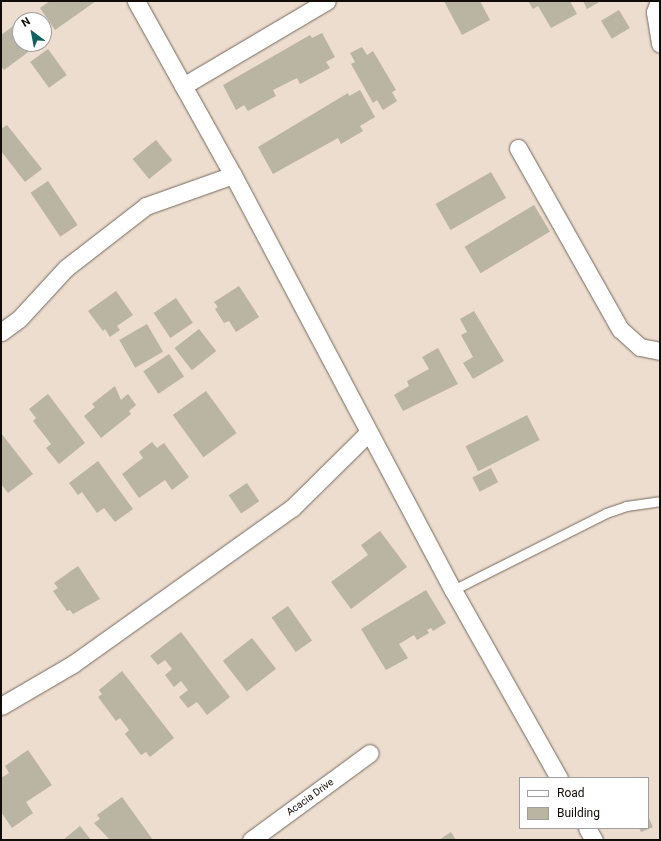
<!DOCTYPE html>
<html>
<head>
<meta charset="utf-8">
<style>
	body { margin:0 }
	#map { position:relative; width:661px; height:841px; overflow:hidden; background:#ecddce; font-family:Roboto,sans-serif }
	div>[style] { position:absolute }
	.building>* { inset:0; background:#bab4a2; transform-origin:0 0 }
	.roads { filter:drop-shadow(0 0 1px #76695c) drop-shadow(0 0 1px #76695c) }
	.lane>* { height:9px; margin:-4.5px; padding:0 4.5px; transform-origin:4.5px; border-radius:4.5px; background:#fff }
	.street>* { height:17px; margin:-8.5px; padding:0 8.5px; transform-origin:8.5px; border-radius:8.5px; background:#fff }
	span { translate:-50% -50%; white-space:nowrap; text-align:center; line-height:1.15; -webkit-text-stroke:4px #fff; paint-order:stroke }
	.street-label { font-size:10px; color:#110c07 }
	.frame { position:absolute; inset:0; border:2px solid #110c07; pointer-events:none }
	.legend { position:absolute; left:519px; top:777px; width:130px; height:52px; box-sizing:border-box; background:#fff; border:1px solid #a09e9c; margin:0; padding:5px 7px; list-style:none; font-size:12px; color:#110c07 }
	.legend li { display:flex; align-items:center; gap:8px; height:20px }
	.legend b { width:20px; border:1px solid #a09e9c }
	.north { position:absolute; left:12px; top:12px; width:40px; height:40px; box-sizing:border-box; background:#fff; border:1px solid #a09e9c; border-radius:50%; rotate:328deg; font-size:11px; font-weight:700; line-height:16px; text-align:center; color:#110c07 }
	.north::after { content:''; display:block; margin:auto; width:14px; height:18px; background:#13625f; clip-path:polygon(50% 0,100% 100%,50% 72%,0 100%) }
</style>
</head>
<body>
<div id="map">
	<div class="building">
		<div style="clip-path:polygon(50px 1px,96px 1px,55px 30px,40px 8px)"></div>
		<div style="clip-path:polygon(444px 1px,480px 1px,490px 20px,462px 35px)"></div>
		<div style="clip-path:polygon(528px 1px,570px 1px,577px 14px,551px 28px,538px 6px,533px 9px)"></div>
		<div style="clip-path:polygon(583px 1px,601px 1px,587px 9px)"></div>
		<div style="left:619px;top:10px;width:21px;height:21px;rotate:59deg"></div>
		<div style="clip-path:polygon(20px 21px,20px 44px,39px 44px,4px 70px,1px 66px,1px 35px)"></div>
		<div style="clip-path:polygon(322px 33px,335px 57px,326px 62px,330px 68px,300px 84px,297px 78px,273px 90px,276px 96px,248px 111px,244px 105px,236px 110px,223px 85px,310px 35px,312px 38px)"></div>
		<div style="clip-path:polygon(362px 47px,367px 55px,373px 51px,396px 90px,392px 92px,397px 101px,383px 110px,377px 100px,373px 103px,351px 64px,355px 62px,350px 53px)"></div>
		<div style="left:48px;top:49px;width:32px;height:22px;rotate:54deg"></div>
		<div style="clip-path:polygon(360px 90px,375px 117px,360px 126px,363px 131px,341px 144px,338px 138px,273px 174px,258px 147px,348px 93px,349px 96px)"></div>
		<div style="clip-path:polygon(7px 125px,42px 169px,25px 182px,1px 151px,1px 129px)"></div>
		<div style="left:156px;top:140px;width:26px;height:30px;rotate:51deg"></div>
		<div style="left:491px;top:172px;width:30px;height:64px;rotate:60deg"></div>
		<div style="left:48px;top:181px;width:53px;height:21px;rotate:56deg"></div>
		<div style="left:534px;top:205px;width:31px;height:81px;rotate:59deg"></div>
		<div style="clip-path:polygon(239px 286px,259px 317px,236px 332px,229px 321px,224px 323px,215px 309px,218px 307px,214px 302px)"></div>
		<div style="clip-path:polygon(116px 291px,133px 315px,117px 326px,120px 330px,110px 337px,105px 329px,103px 331px,88px 311px)"></div>
		<div style="left:176px;top:298px;width:30px;height:27px;rotate:56deg"></div>
		<div style="clip-path:polygon(474px 311px,504px 361px,473px 379px,463px 363px,473px 357px,461px 335px,467px 332px,460px 319px)"></div>
		<div style="left:147px;top:324px;width:32px;height:32px;rotate:60deg"></div>
		<div style="left:199px;top:329px;width:28px;height:31px;rotate:52deg"></div>
		<div style="clip-path:polygon(438px 348px,458px 384px,403px 411px,394px 395px,409px 386px,407px 381px,429px 369px,422px 357px)"></div>
		<div style="left:169px;top:354px;width:27px;height:31px;rotate:56deg"></div>
		<div style="clip-path:polygon(115px 386px,121px 400px,128px 394px,136px 405px,129px 411px,131px 414px,101px 438px,84px 416px,95px 407px,92px 404px)"></div>
		<div style="left:206px;top:391px;width:52px;height:41px;rotate:54deg"></div>
		<div style="clip-path:polygon(48px 394px,85px 443px,59px 464px,46px 448px,51px 444px,33px 421px,36px 418px,29px 409px)"></div>
		<div style="left:527px;top:415px;width:28px;height:69px;rotate:63deg"></div>
		<div style="clip-path:polygon(1px 433px,33px 474px,8px 493px,1px 484px)"></div>
		<div style="clip-path:polygon(152px 442px,157px 448px,164px 443px,189px 477px,172px 490px,165px 480px,139px 498px,122px 474px,143px 458px,139px 452px)"></div>
		<div style="clip-path:polygon(98px 461px,133px 509px,115px 522px,104px 508px,97px 513px,82px 492px,78px 495px,69px 483px)"></div>
		<div style="left:491px;top:468px;width:16px;height:21px;rotate:63deg"></div>
		<div style="left:247px;top:483px;width:22px;height:22px;rotate:56deg"></div>
		<div style="clip-path:polygon(380px 531px,407px 567px,351px 609px,331px 582px,368px 555px,361px 545px)"></div>
		<div style="clip-path:polygon(78px 566px,100px 599px,73px 614px,70px 610px,67px 611px,53px 591px,58px 588px,54px 583px)"></div>
		<div style="clip-path:polygon(426px 590px,446px 623px,433px 631px,431px 628px,427px 630px,429px 633px,417px 640px,414px 635px,399px 644px,408px 658px,386px 670px,361px 629px)"></div>
		<div style="left:288px;top:606px;width:42px;height:20px;rotate:55deg"></div>
		<div style="clip-path:polygon(181px 632px,230px 697px,207px 715px,197px 702px,188px 708px,179px 697px,188px 690px,181px 681px,174px 687px,165px 675px,172px 669px,165px 660px,158px 665px,150px 656px)"></div>
		<div style="left:252px;top:638px;width:39px;height:37px;rotate:52deg"></div>
		<div style="clip-path:polygon(122px 671px,174px 738px,150px 757px,146px 752px,141px 755px,125px 734px,129px 730px,120px 718px,116px 721px,98px 697px,102px 694px,99px 690px)"></div>
		<div style="clip-path:polygon(28px 750px,52px 785px,26px 802px,33px 813px,12px 828px,1px 812px,1px 778px,9px 773px,5px 766px)"></div>
		<div style="clip-path:polygon(122px 797px,153px 840px,110px 840px,94px 823px,100px 819px,97px 815px)"></div>
		<div style="clip-path:polygon(648px 816px,653px 827px,641px 832px,639px 828px,648px 828px)"></div>
		<div style="clip-path:polygon(80px 826px,91px 840px,63px 840px)"></div>
		<div style="clip-path:polygon(451px 832px,456px 840px,439px 840px)"></div>
	</div>
	<div class="roads">
		<div class="lane">
			<div style="left:453px;top:590px;width:171px;rotate:-26.7deg"></div>
			<div style="left:606px;top:513px;width:21px;rotate:-19deg"></div>
			<div style="left:626px;top:506px;width:34px;rotate:-8deg"></div>
		</div>
		<div class="street">
			<div style="left:136px;top:1px;width:199px;rotate:60.9deg"></div>
			<div style="left:233px;top:175px;width:470px;rotate:62.1deg"></div>
			<div style="left:453px;top:590px;width:216px;rotate:60.6deg"></div>
			<div style="left:659px;top:1px;width:12px;rotate:110deg"></div>
			<div style="left:655px;top:12px;width:32px;rotate:81deg"></div>
			<div style="left:183px;top:86px;width:167px;rotate:-30.6deg"></div>
			<div style="left:518px;top:148px;width:208px;rotate:60.6deg"></div>
			<div style="left:620px;top:329px;width:27px;rotate:42deg"></div>
			<div style="left:640px;top:347px;width:20px;rotate:11deg"></div>
			<div style="left:1px;top:332px;width:22px;rotate:-36deg"></div>
			<div style="left:19px;top:319px;width:69px;rotate:-47.3deg"></div>
			<div style="left:66px;top:268px;width:101px;rotate:-37.8deg"></div>
			<div style="left:146px;top:206px;width:92px;rotate:-19.6deg"></div>
			<div style="left:1px;top:706px;width:83px;rotate:-30.3deg"></div>
			<div style="left:73px;top:664px;width:269px;rotate:-35.5deg"></div>
			<div style="left:292px;top:508px;width:107px;rotate:-44.6deg"></div>
			<div style="left:587px;top:828px;width:14px;rotate:60deg"></div>
			<div style="left:251px;top:840px;width:147px;rotate:-36.2deg"></div>
		</div>
	</div>
	<div class="street-label">
		<span style="left:310px;top:797px;rotate:-36deg">Acacia Drive</span>
	</div>
	<div class="frame"></div>
	<ul class="legend">
	<li><b style="height:5px;background:#fff"></b>Road</li>
	<li><b style="height:11px;background:#bab4a2"></b>Building</li>
	</ul>
	<div class="north">N</div>
</div>
</body>
</html>
